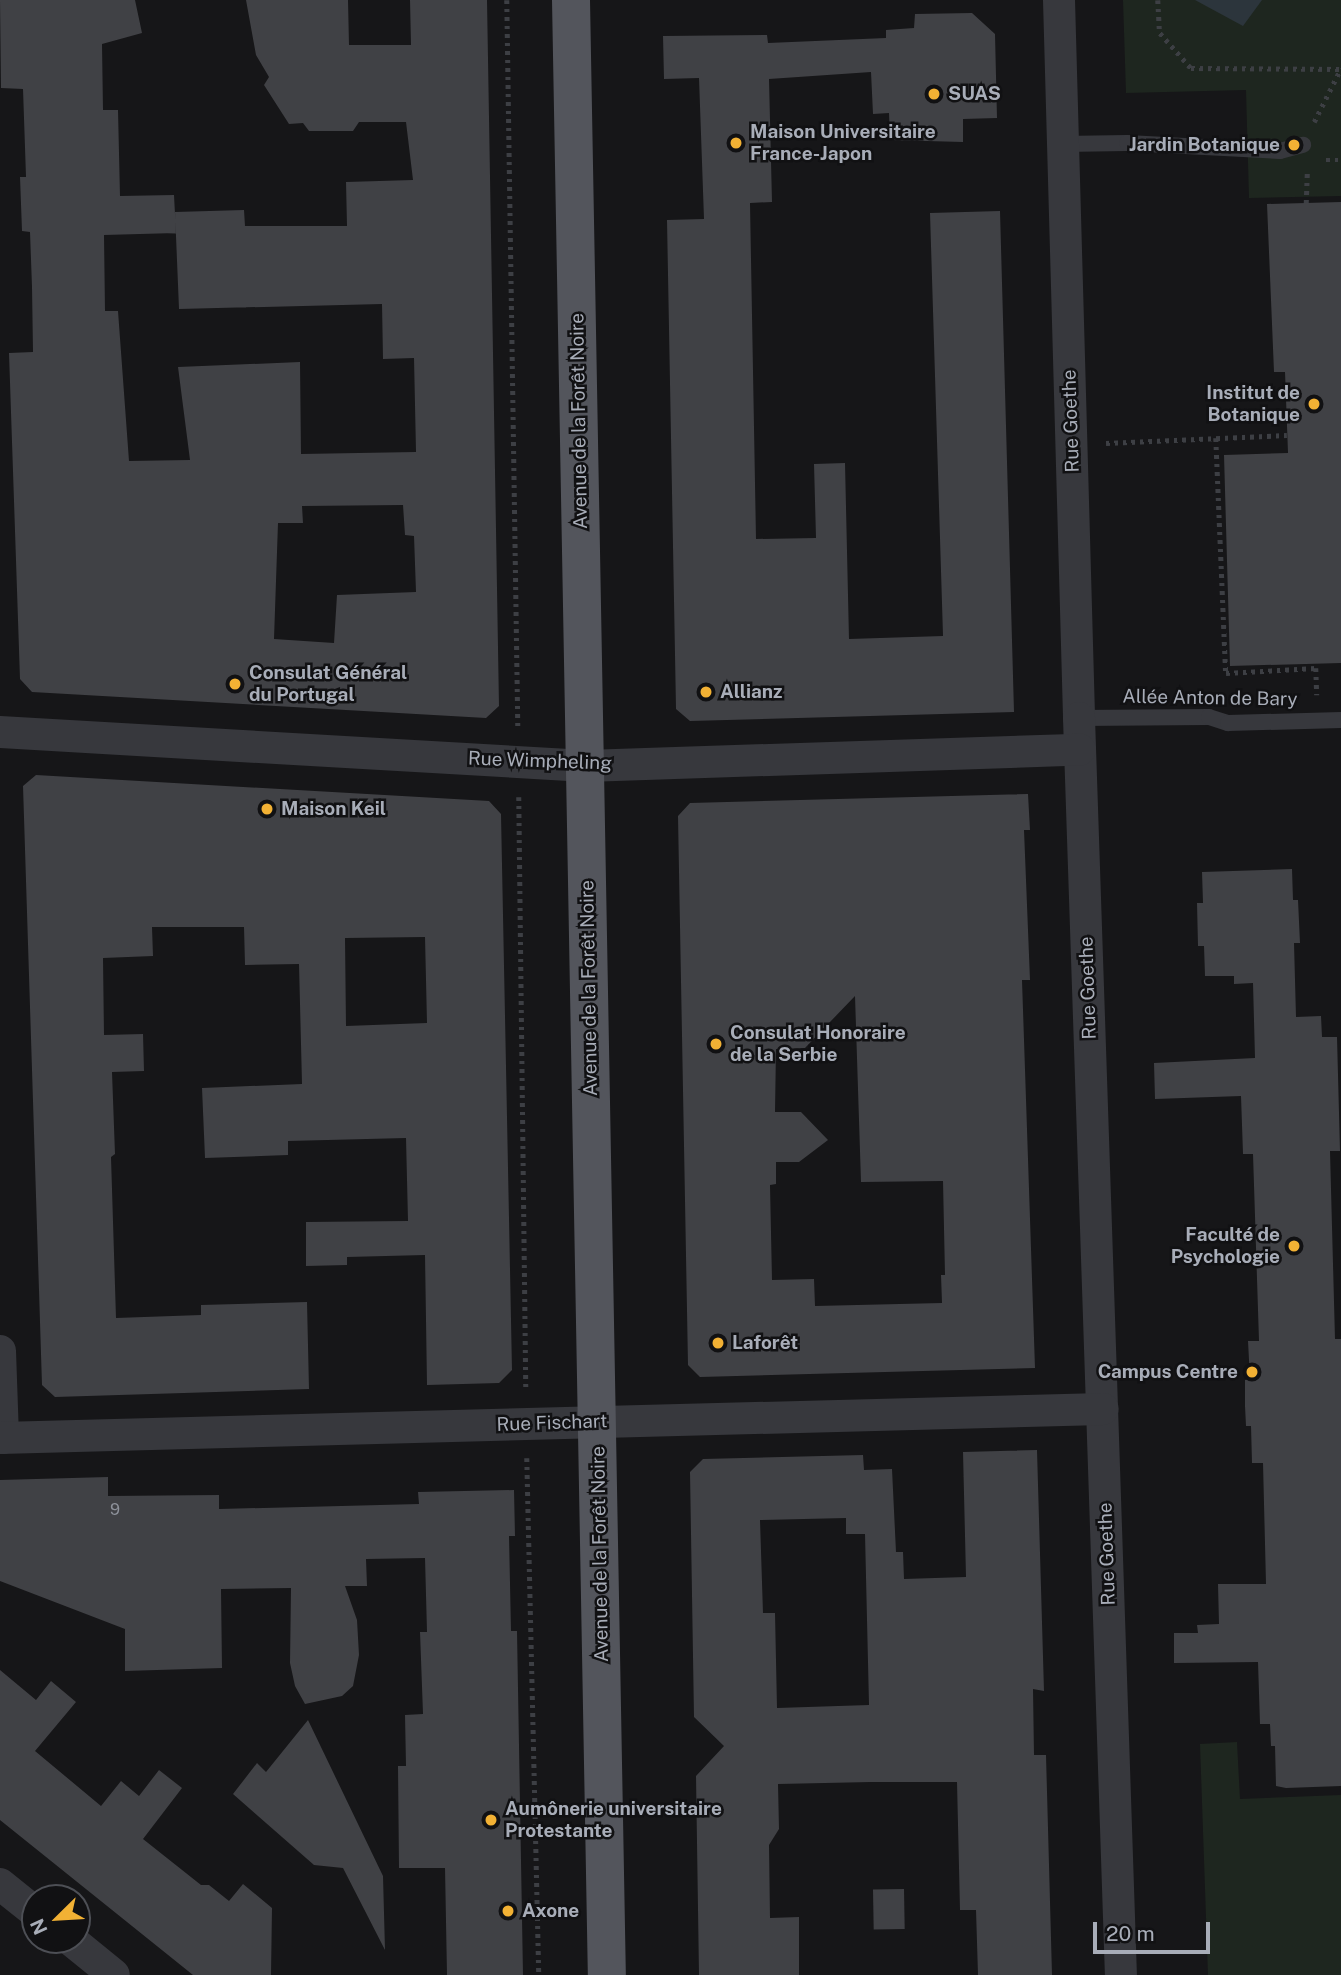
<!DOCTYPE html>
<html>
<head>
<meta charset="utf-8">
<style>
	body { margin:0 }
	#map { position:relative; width:1341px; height:1975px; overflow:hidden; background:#161618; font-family:"Public Sans",sans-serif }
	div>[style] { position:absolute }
	.green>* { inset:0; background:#1e261f }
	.water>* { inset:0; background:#2c353c }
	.building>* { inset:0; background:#404145; transform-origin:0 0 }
	.path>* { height:4.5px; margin-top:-2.25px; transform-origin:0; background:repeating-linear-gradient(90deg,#3d3f44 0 3.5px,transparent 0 8.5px) }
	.lane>* { height:16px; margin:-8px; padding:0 8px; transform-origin:8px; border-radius:8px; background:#37383d }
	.street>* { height:32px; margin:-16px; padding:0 16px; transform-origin:16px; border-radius:16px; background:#37383d }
	.primary>* { height:38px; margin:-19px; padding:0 19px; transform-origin:19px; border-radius:19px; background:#53555c }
	.dots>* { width:19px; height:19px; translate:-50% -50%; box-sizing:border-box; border:4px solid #111113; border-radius:50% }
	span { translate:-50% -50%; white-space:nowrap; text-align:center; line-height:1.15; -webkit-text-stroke:5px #111113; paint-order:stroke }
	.number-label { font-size:16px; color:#8e929b }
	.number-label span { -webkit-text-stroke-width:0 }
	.poi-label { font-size:19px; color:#a8adb8; font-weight:700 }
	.left { translate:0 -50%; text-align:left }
	.right { translate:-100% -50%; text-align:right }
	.street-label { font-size:19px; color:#a8adb8 }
	.north { position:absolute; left:21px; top:1884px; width:70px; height:70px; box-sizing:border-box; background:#111113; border:2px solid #4d4f55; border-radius:50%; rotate:246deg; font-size:19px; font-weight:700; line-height:28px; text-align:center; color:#a8adb8 }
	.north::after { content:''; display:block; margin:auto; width:24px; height:32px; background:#f2b134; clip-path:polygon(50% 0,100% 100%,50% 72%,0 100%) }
	.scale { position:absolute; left:1093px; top:1922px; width:117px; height:32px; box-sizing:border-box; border:4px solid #a8adb8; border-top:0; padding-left:9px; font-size:21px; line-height:24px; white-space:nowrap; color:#a8adb8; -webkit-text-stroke:5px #111113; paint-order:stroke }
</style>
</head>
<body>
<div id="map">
	<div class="green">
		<div style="clip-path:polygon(1123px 0,1341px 0,1341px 196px,1249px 198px,1246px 90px,1126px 93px)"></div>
		<div style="clip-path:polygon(1237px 1742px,1240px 1799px,1341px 1795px,1341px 1975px,1208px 1975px,1200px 1744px)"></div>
	</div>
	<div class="water">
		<div style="clip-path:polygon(1195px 0,1262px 0,1243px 26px)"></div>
	</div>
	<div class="building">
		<div style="clip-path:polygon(evenodd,0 0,135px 0,142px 33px,102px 44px,103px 110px,118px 110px,120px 196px,174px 195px,176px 233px,104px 235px,105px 311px,118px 311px,129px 461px,190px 460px,178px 367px,300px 362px,301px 454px,416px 452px,414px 358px,383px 359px,382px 304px,179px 309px,175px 212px,244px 210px,245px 226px,347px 226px,346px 182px,413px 180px,406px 122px,359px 122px,353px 131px,309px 131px,303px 123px,289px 124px,264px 85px,269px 77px,256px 55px,246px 0,348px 0,349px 45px,411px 45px,410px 0,487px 0,499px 706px,486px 718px,32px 692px,20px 679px,9px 353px,33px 352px,32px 287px,30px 232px,22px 231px,20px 177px,26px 177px,23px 89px,1px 88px,0 0,403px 505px,405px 535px,414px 536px,416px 592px,337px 595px,334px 643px,274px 639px,278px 523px,303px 523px,302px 506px,403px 505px)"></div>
		<div style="clip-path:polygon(972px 13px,995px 34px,997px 118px,963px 119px,963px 142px,890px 140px,889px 113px,873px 114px,871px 72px,769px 79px,772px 202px,750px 203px,756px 539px,816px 538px,814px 464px,845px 463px,849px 639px,943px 636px,930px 213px,1000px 211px,1014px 712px,690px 721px,676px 709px,667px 220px,704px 219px,699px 78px,664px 79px,663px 36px,767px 35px,768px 43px,886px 38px,886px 30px,914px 28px,915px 14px)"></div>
		<div style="clip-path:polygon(1341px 202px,1341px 663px,1230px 666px,1224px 455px,1288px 453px,1285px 372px,1274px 372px,1267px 204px)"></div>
		<div style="clip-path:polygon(evenodd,36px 775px,489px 801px,501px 814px,512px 1370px,499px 1383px,427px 1385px,425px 1255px,347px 1257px,347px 1265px,306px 1266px,306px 1222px,408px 1221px,406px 1138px,288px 1141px,288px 1155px,205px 1158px,202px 1088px,302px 1084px,299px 964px,245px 965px,244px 927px,152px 927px,153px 956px,103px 958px,104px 1035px,143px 1034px,144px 1071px,112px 1072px,115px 1154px,111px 1157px,116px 1318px,201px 1315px,201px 1305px,307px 1302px,309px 1389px,55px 1397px,42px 1385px,23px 786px,36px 775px,425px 937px,427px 1023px,346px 1026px,345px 938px,425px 937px)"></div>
		<div style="clip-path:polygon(evenodd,1028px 794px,1030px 830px,1024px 830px,1030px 980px,1022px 980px,1035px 1368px,700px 1377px,688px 1365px,678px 816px,690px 803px,1028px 794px,855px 996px,861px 1182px,943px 1181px,945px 1275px,941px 1275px,942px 1303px,815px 1306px,814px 1279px,772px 1280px,770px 1185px,776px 1184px,776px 1162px,799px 1162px,828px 1140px,801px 1112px,775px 1112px,776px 1049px,805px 1048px,855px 996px)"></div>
		<div style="clip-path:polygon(1292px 869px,1293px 900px,1298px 900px,1300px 943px,1294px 943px,1296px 1017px,1321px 1016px,1322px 1037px,1337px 1037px,1340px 1151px,1330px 1151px,1335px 1339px,1341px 1339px,1341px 1786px,1286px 1788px,1276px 1786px,1275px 1746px,1271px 1746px,1270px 1724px,1260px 1724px,1258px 1662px,1174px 1663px,1174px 1633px,1198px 1633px,1197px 1625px,1219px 1624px,1218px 1584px,1266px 1584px,1263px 1463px,1252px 1463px,1251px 1426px,1246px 1426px,1245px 1406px,1245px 1380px,1250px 1379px,1248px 1341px,1259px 1341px,1253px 1154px,1243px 1154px,1241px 1096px,1155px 1099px,1154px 1063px,1255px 1058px,1253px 983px,1234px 984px,1234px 976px,1205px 976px,1204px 946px,1198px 946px,1197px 903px,1203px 903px,1202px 872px)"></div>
		<div style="clip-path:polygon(evenodd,1037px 1450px,1044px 1691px,1033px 1689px,1034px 1755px,1046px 1755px,1052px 1975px,978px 1975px,976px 1910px,960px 1910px,957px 1782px,871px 1782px,778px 1784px,779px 1829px,769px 1845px,770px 1918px,799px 1917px,799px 1975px,699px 1975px,696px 1776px,724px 1746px,694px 1717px,690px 1472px,703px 1459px,863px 1455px,864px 1470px,892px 1469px,896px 1552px,903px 1552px,904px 1579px,966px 1577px,963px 1452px,1037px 1450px,846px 1518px,846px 1534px,865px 1534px,869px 1705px,777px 1708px,775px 1613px,763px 1613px,760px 1520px,846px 1518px)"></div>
		<div style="clip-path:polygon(108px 1477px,108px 1496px,219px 1495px,219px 1509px,419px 1504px,418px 1492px,514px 1490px,515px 1536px,509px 1536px,511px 1631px,517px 1631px,523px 1975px,447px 1975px,445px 1868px,399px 1868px,398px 1766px,406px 1766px,405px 1715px,423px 1714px,420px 1632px,427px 1632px,425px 1558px,366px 1559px,367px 1586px,345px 1586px,357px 1620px,359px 1655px,353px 1686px,342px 1696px,305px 1704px,295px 1686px,290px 1663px,291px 1588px,221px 1589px,222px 1668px,125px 1671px,125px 1629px,0 1581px,0 1480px)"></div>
		<div style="clip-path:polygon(0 1670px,36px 1700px,51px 1681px,76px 1702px,35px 1751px,101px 1806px,121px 1781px,139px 1796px,159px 1770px,182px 1788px,143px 1839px,201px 1885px,209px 1885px,229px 1901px,243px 1884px,272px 1908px,271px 1975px,193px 1975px,0 1820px)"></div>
		<div style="clip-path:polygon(308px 1720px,383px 1876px,385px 1950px,343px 1868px,314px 1865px,233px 1794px,257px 1763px,266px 1772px)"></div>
		<div style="left:904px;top:1889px;width:40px;height:31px;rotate:89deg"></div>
	</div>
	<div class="path">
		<div style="left:507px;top:0;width:728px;rotate:89.13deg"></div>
		<div style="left:1158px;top:0;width:33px;rotate:87deg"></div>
		<div style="left:1160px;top:33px;width:47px;rotate:48.5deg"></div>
		<div style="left:1191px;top:68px;width:149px;rotate:0.4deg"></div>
		<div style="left:1314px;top:122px;width:60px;rotate:-63.4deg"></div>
		<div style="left:1326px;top:160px;width:15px"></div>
		<div style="left:1306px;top:203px;width:31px;rotate:-88deg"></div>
		<div style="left:1216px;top:438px;width:235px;rotate:87.6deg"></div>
		<div style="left:1226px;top:673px;width:90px;rotate:-3.2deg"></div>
		<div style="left:1316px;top:668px;width:27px;rotate:88deg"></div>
		<div style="left:1106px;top:443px;width:181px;rotate:-2.5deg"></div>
		<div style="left:519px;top:797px;width:593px;rotate:89.32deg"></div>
		<div style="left:527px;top:1458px;width:517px;rotate:88.67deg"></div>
	</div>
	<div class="lane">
		<div style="left:1063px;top:144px;width:64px;rotate:-0.9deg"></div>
		<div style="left:1127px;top:143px;width:153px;rotate:3deg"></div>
		<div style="left:1280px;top:151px;width:24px;rotate:-15deg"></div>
		<div style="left:1079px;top:718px;width:130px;rotate:-0.4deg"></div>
		<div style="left:1209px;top:717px;width:20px;rotate:18deg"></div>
		<div style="left:1228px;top:723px;width:113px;rotate:-1.5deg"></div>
	</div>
	<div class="street">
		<div style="left:1059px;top:0;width:718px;rotate:88.4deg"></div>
		<div style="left:1079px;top:718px;width:1258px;rotate:88.09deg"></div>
		<div style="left:0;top:732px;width:587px;rotate:3.32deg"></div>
		<div style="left:586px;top:766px;width:494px;rotate:-1.9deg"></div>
		<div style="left:0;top:1351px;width:87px;rotate:88deg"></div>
		<div style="left:0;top:1438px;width:1103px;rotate:-1.51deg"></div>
		<div style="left:0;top:1884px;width:45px;rotate:38.7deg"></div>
		<div style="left:71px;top:1940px;width:55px;rotate:39.1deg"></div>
	</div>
	<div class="primary">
		<div style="left:571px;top:0;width:1975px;rotate:88.96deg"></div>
	</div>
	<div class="dots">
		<div style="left:934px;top:94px;background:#f2b134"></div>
		<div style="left:736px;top:143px;background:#f2b134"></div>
		<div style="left:1294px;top:145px;background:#f2b134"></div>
		<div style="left:1314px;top:404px;background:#f2b134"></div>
		<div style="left:235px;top:684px;background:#f2b134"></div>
		<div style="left:706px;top:692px;background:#f2b134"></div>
		<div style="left:267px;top:809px;background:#f2b134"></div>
		<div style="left:716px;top:1044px;background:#f2b134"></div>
		<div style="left:1294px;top:1246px;background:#f2b134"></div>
		<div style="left:718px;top:1343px;background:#f2b134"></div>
		<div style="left:1252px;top:1372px;background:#f2b134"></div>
		<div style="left:491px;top:1820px;background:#f2b134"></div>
		<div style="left:508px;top:1911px;background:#f2b134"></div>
	</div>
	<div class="number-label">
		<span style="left:115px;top:1510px">9</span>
	</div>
	<div class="poi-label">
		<span class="left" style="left:948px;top:94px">SUAS</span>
		<span class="left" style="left:750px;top:143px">Maison Universitaire<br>France-Japon</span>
		<span class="right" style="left:1280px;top:145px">Jardin Botanique</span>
		<span class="right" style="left:1300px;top:404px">Institut de<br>Botanique</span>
		<span class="left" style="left:249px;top:684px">Consulat Général<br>du Portugal</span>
		<span class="left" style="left:720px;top:692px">Allianz</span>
		<span class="left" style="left:281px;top:809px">Maison Keil</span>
		<span class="left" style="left:730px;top:1044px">Consulat Honoraire<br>de la Serbie</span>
		<span class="right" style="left:1280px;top:1246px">Faculté de<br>Psychologie</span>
		<span class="left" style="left:732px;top:1343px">Laforêt</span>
		<span class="right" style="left:1238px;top:1372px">Campus Centre</span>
		<span class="left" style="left:505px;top:1820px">Aumônerie universitaire<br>Protestante</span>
		<span class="left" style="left:522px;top:1911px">Axone</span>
	</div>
	<div class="street-label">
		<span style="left:579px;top:421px;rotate:-91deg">Avenue de la Forêt Noire</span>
		<span style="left:1071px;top:421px;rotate:-92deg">Rue Goethe</span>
		<span style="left:1210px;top:698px;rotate:1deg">Allée Anton de Bary</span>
		<span style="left:540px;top:761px;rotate:2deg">Rue Wimpheling</span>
		<span style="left:589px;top:988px;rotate:-91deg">Avenue de la Forêt Noire</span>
		<span style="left:1088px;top:988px;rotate:-92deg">Rue Goethe</span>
		<span style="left:552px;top:1423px;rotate:-2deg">Rue Fischart</span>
		<span style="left:600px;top:1554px;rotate:-91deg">Avenue de la Forêt Noire</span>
		<span style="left:1107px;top:1554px;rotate:-92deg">Rue Goethe</span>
	</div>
	<div class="north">N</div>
	<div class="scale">20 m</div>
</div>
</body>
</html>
